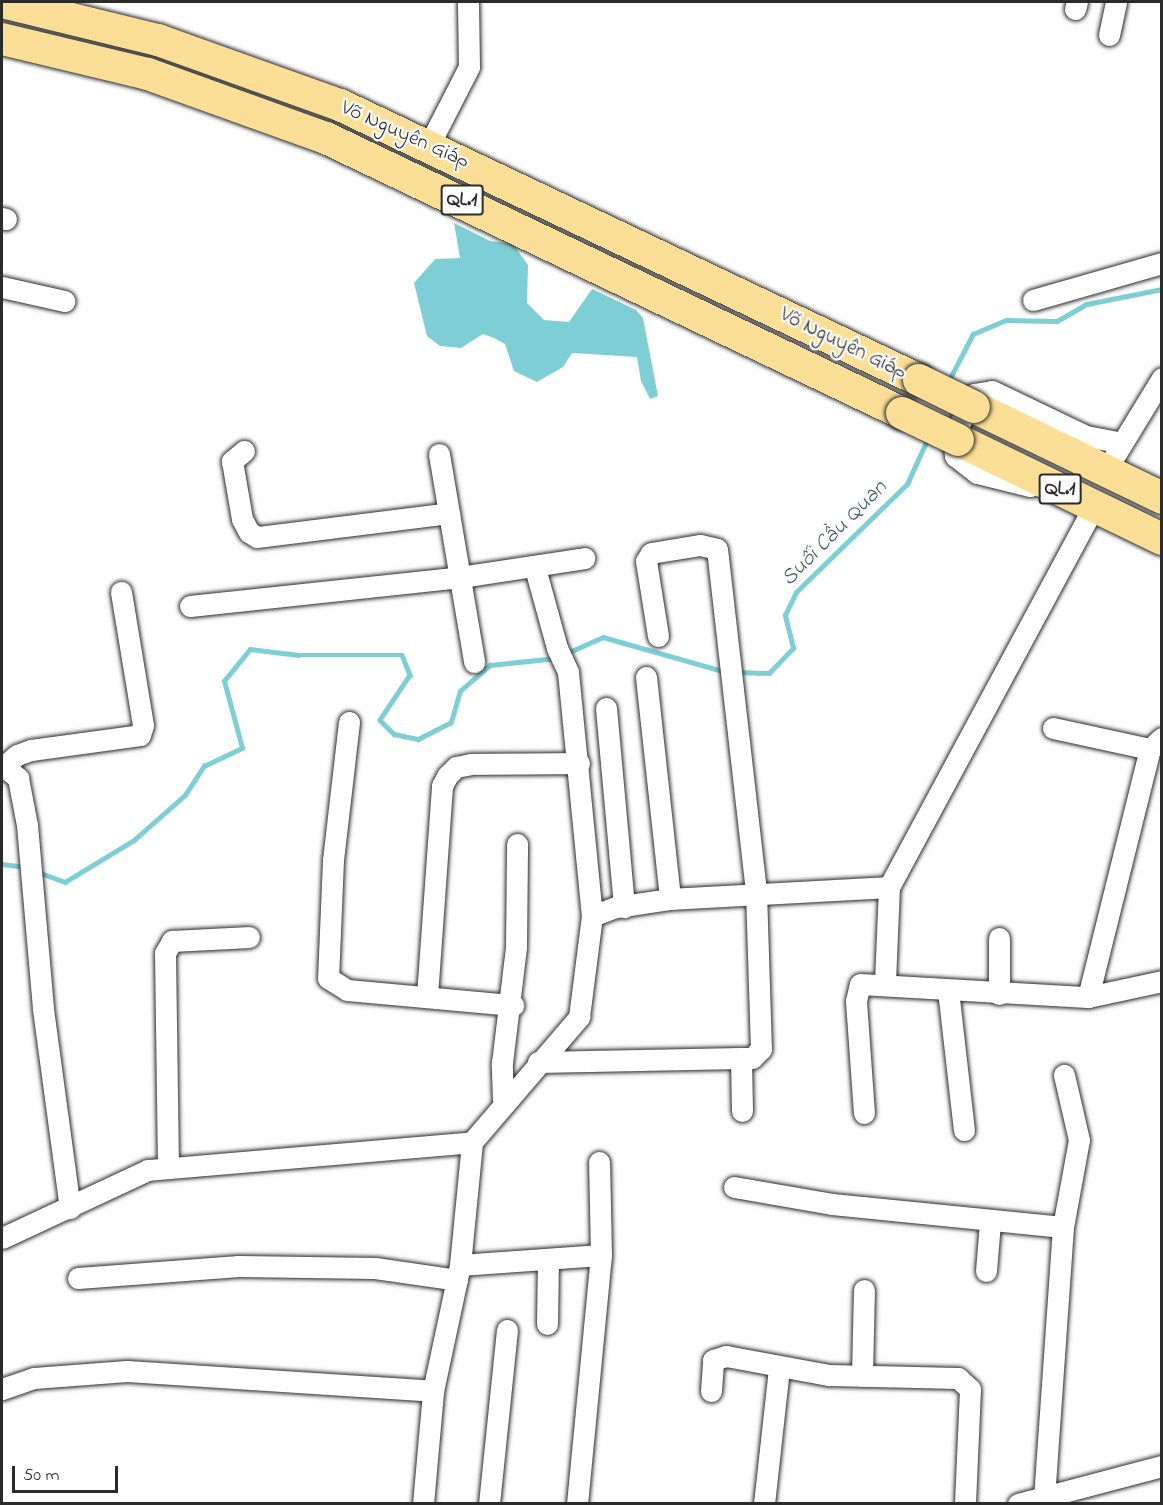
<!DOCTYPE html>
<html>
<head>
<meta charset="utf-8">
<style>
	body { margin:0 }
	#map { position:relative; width:1163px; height:1505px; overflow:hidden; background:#fff; font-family:"Indie Flower",sans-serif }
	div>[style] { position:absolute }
	.water>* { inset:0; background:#7ecfd5 }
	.stream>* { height:4.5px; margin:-2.25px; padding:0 2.25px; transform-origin:2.25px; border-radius:2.25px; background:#7ecfd5 }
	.roads { filter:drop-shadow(0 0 2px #2b2b2b) drop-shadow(0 0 2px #2b2b2b) }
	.minor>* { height:21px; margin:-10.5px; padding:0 10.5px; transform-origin:10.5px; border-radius:10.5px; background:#fff }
	.highway>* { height:32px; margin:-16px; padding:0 16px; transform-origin:16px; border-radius:16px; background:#fbdf96 }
	.bridges { filter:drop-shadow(0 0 2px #2b2b2b) drop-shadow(0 0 2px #2b2b2b) }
	.highway-bridge>* { height:32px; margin:-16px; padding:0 16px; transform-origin:16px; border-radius:16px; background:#fbdf96 }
	span { translate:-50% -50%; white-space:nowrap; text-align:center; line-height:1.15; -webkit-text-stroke:4.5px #fff; paint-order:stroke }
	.shield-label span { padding:2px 4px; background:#fff; border:2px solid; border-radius:4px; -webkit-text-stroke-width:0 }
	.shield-label { font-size:20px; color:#2b2b2b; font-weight:700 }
	.street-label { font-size:21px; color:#2b2b2b }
	.water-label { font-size:22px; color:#445c5e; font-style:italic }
	.frame { position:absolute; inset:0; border:3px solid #2b2b2b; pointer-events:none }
	.scale { position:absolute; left:12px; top:1466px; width:106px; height:27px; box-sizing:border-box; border:3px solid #2b2b2b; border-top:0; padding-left:8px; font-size:18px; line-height:21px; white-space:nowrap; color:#2b2b2b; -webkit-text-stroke:4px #fff; paint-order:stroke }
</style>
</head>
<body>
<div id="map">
	<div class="water">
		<div style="clip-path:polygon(454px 223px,490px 241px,513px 244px,528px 265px,527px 303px,544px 320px,569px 322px,592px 289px,636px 310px,643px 318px,658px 396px,650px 399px,641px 381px,637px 357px,572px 353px,563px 367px,537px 382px,514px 371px,505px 344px,494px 338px,483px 334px,461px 348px,440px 346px,427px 336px,414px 283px,435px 259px,460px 258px)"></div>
	</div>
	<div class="stream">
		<div style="left:948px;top:382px;width:54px;rotate:-62.5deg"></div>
		<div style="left:973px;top:334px;width:36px;rotate:-23deg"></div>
		<div style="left:1006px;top:320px;width:51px;rotate:1.1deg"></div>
		<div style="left:1057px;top:321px;width:34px;rotate:-30deg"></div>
		<div style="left:1087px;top:304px;width:76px;rotate:-11.3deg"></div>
		<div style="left:567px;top:653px;width:39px;rotate:-24deg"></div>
		<div style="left:603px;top:637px;width:128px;rotate:15.9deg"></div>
		<div style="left:738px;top:672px;width:31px;rotate:2deg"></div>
		<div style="left:769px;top:673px;width:35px;rotate:-46deg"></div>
		<div style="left:793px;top:648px;width:34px;rotate:-104deg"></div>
		<div style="left:785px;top:615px;width:25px;rotate:-64deg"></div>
		<div style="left:796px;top:592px;width:155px;rotate:-44.2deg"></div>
		<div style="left:907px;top:484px;width:51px;rotate:-65.5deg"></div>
		<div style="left:2px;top:864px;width:23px;rotate:7deg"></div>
		<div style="left:38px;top:872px;width:29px;rotate:20deg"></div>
		<div style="left:65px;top:882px;width:81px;rotate:-31.3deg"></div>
		<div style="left:134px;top:840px;width:68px;rotate:-41.4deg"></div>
		<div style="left:185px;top:795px;width:35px;rotate:-57deg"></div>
		<div style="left:204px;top:766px;width:42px;rotate:-25.3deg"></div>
		<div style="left:242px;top:748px;width:69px;rotate:-105deg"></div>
		<div style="left:224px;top:681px;width:41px;rotate:-50.9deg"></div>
		<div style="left:250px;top:649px;width:49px;rotate:7deg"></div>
		<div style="left:299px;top:655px;width:103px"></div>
		<div style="left:402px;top:655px;width:22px;rotate:68deg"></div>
		<div style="left:410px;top:675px;width:54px;rotate:123.7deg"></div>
		<div style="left:380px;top:720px;width:20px;rotate:45deg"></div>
		<div style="left:394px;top:734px;width:25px;rotate:12deg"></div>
		<div style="left:418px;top:739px;width:37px;rotate:-27deg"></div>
		<div style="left:451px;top:722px;width:32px;rotate:-74deg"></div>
		<div style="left:460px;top:691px;width:40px;rotate:-41deg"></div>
		<div style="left:490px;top:665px;width:67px;rotate:-6deg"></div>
	</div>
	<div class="roads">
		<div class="minor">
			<div style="left:1075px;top:9px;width:7px;rotate:-74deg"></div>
			<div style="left:1109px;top:35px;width:34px;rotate:-78deg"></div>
			<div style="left:429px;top:145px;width:88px;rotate:-62.9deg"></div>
			<div style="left:469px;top:67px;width:65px;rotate:-90.9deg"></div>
			<div style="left:2px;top:218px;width:4px;rotate:14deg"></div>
			<div style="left:2px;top:287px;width:64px;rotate:12.7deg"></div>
			<div style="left:1033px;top:300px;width:134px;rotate:-16deg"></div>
			<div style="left:244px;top:451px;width:16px;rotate:140deg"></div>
			<div style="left:232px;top:461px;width:59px;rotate:80.2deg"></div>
			<div style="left:242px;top:519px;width:15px;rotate:62deg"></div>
			<div style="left:249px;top:532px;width:9px;rotate:32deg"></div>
			<div style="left:257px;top:537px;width:193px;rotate:-7.1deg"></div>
			<div style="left:439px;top:454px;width:211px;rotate:80.4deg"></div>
			<div style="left:1115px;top:455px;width:90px;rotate:-58.6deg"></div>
			<div style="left:1030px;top:486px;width:55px;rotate:-166.2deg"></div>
			<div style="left:977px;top:473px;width:28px;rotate:-142deg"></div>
			<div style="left:955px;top:456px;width:19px;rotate:-96deg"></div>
			<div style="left:953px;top:437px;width:48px;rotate:-64deg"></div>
			<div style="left:974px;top:394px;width:18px;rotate:-9deg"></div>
			<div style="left:992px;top:391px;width:104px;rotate:25.6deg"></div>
			<div style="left:1086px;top:436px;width:36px;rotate:11deg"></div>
			<div style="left:535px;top:568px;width:83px;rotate:74.6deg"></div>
			<div style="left:557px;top:648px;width:26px;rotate:65deg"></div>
			<div style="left:568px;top:672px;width:245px;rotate:84.4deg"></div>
			<div style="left:190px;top:606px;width:265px;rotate:-6.1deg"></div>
			<div style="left:454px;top:578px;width:132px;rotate:-8.7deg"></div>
			<div style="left:658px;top:636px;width:76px;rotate:-99.1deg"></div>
			<div style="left:646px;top:561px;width:9px;rotate:-58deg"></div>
			<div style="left:651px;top:553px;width:50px;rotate:-9.3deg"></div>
			<div style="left:700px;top:545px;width:17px;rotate:13deg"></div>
			<div style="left:717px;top:549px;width:344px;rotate:83.5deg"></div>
			<div style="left:756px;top:891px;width:158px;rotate:88.2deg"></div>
			<div style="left:761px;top:1049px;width:13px;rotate:135deg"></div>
			<div style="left:752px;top:1058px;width:11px;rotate:180deg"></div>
			<div style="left:646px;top:677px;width:223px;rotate:83.8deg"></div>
			<div style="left:606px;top:708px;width:200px;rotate:84.8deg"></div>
			<div style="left:349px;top:722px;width:139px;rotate:96.6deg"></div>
			<div style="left:333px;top:860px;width:118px;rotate:92.4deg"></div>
			<div style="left:328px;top:978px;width:22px;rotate:32deg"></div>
			<div style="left:347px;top:990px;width:167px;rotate:5.2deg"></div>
			<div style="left:1053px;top:728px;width:99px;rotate:12.2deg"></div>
			<div style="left:2px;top:765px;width:21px;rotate:39deg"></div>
			<div style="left:18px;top:778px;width:48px;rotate:79.2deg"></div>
			<div style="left:27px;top:825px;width:185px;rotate:85deg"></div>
			<div style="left:43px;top:1009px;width:201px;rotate:82.3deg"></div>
			<div style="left:4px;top:766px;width:17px;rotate:-40deg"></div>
			<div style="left:17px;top:755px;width:15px;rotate:-20deg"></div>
			<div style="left:31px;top:750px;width:110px;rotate:-7.8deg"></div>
			<div style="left:140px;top:735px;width:10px;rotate:-73deg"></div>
			<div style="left:143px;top:725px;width:135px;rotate:-99.4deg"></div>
			<div style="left:999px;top:938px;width:56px;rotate:90deg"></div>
			<div style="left:885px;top:982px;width:95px;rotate:-87.6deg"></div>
			<div style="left:948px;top:990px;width:141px;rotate:83.5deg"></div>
			<div style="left:427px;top:996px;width:211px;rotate:-85.9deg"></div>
			<div style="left:442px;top:786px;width:11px;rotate:-63deg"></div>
			<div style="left:447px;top:776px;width:13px;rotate:-45deg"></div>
			<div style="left:456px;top:767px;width:15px;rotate:-11deg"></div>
			<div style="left:471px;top:764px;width:108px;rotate:-0.5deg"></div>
			<div style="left:1088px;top:997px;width:256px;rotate:-76deg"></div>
			<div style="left:1150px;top:749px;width:16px;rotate:-43deg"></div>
			<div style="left:538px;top:1062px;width:203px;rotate:-1.1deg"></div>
			<div style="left:741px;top:1058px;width:53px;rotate:88.9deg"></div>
			<div style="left:503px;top:1100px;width:37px;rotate:-92deg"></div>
			<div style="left:502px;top:1063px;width:117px;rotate:-83.1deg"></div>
			<div style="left:516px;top:947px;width:103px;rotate:-89.4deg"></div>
			<div style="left:864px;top:1113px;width:112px;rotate:-94.1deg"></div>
			<div style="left:856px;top:1001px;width:17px;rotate:-77deg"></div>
			<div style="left:860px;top:984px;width:228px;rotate:3.3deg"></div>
			<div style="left:1088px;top:997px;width:76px;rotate:-12.2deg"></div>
			<div style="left:168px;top:1167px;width:214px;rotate:-90.8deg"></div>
			<div style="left:165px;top:953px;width:14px;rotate:-60deg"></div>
			<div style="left:172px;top:941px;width:77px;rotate:-3deg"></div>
			<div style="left:734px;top:1187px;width:99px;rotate:9.8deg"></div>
			<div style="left:832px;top:1204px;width:232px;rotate:5.7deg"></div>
			<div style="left:1063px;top:1227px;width:270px;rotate:94deg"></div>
			<div style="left:1063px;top:1227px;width:88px;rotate:-79.6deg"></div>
			<div style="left:1079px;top:1140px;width:67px;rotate:-103deg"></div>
			<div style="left:2px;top:1238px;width:161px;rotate:-25deg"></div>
			<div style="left:148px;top:1170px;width:325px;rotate:-4.9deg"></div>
			<div style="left:460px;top:1265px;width:141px;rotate:-4.1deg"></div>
			<div style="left:986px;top:1271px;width:49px;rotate:-85.3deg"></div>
			<div style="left:78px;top:1278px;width:161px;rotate:-4.3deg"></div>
			<div style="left:239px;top:1266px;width:136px;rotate:0.8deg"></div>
			<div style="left:375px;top:1268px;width:83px;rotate:8.3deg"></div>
			<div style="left:547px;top:1324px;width:65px;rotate:-89.1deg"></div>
			<div style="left:862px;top:1376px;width:86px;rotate:-88.7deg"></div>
			<div style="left:2px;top:1389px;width:34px;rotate:-19deg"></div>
			<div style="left:34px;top:1378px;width:93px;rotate:-4.3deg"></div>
			<div style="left:127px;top:1371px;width:307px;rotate:3.7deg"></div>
			<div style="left:711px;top:1391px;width:31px;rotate:-86deg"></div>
			<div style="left:713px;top:1360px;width:14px;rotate:-17deg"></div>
			<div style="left:726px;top:1356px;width:105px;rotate:10.5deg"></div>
			<div style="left:829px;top:1375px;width:129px;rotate:1.3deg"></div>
			<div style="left:958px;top:1378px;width:16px;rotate:43deg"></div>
			<div style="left:970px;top:1389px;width:115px;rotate:92.5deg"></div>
			<div style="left:423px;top:1504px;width:113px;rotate:-84.9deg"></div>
			<div style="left:433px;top:1391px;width:129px;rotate:-77.9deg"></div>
			<div style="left:460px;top:1265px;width:124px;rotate:-84.4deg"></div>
			<div style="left:472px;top:1142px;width:165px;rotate:-49.4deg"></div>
			<div style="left:579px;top:1017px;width:102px;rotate:-82.7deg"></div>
			<div style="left:592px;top:916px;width:26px;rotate:-21deg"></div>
			<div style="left:616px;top:907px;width:55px;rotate:-8.4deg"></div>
			<div style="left:670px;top:899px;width:219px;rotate:-3.1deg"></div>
			<div style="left:889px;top:887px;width:433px;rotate:-61.7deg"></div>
			<div style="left:489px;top:1504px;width:175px;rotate:-84.1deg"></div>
			<div style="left:577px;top:1504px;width:250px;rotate:-84.5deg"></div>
			<div style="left:601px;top:1255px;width:93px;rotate:-91.2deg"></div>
			<div style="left:764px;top:1504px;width:137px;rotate:-83.7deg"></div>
			<div style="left:1018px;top:1504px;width:149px;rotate:-14.8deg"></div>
		</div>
		<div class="highway">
			<div style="left:2px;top:2px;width:161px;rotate:13.7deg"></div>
			<div style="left:158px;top:40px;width:193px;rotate:19.7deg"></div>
			<div style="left:340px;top:105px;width:641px;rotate:25.41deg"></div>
			<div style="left:2px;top:39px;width:150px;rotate:13.5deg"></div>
			<div style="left:148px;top:74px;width:189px;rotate:19.8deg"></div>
			<div style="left:326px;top:138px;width:638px;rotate:25.52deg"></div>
			<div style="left:974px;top:407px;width:209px;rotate:25.8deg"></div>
			<div style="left:958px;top:440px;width:227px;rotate:25.9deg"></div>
		</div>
	</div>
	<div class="bridges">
		<div class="highway-bridge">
			<div style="left:919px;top:380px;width:61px;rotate:26.1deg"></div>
			<div style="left:902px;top:413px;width:62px;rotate:25.7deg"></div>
		</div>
	</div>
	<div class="shield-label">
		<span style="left:462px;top:200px">QL.1</span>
		<span style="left:1060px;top:489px">QL.1</span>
	</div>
	<div class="street-label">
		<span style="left:405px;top:135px;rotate:24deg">Võ Nguyên Giáp</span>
		<span style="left:843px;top:344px;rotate:26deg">Võ Nguyên Giáp</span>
	</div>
	<div class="water-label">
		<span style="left:835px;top:534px;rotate:-45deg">Suối Cầu Quan</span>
	</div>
	<div class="frame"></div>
	<div class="scale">50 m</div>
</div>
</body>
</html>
